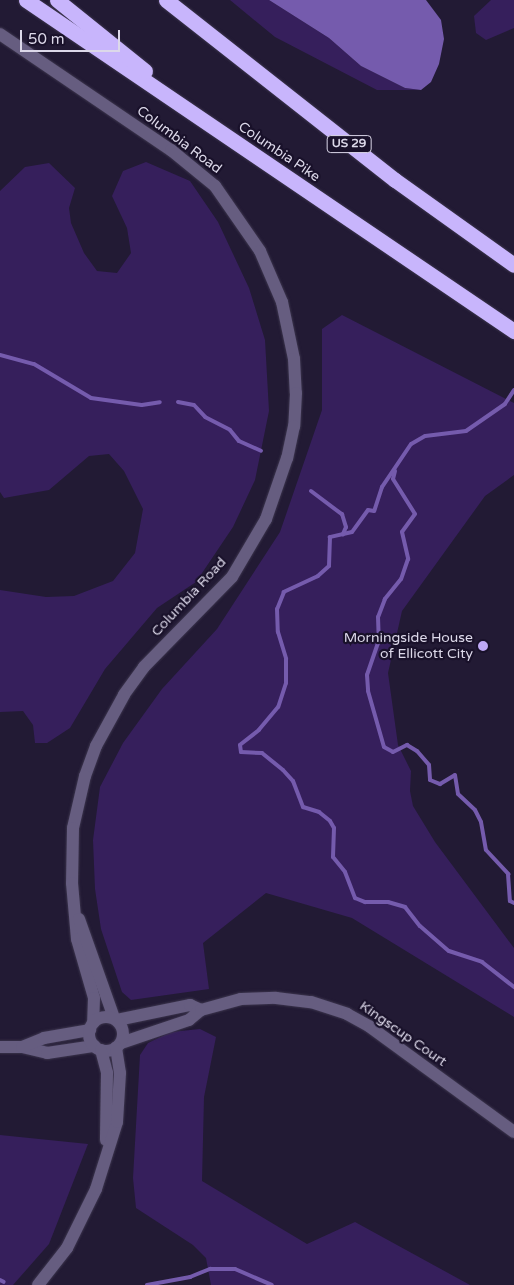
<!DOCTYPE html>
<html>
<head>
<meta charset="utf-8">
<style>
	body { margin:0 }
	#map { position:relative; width:514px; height:1285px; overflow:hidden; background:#221a34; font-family:"Varela Round",sans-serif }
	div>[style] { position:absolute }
	.green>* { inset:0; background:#361f5c }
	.water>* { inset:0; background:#755bad }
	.stream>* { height:4px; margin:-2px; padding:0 2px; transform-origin:2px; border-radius:2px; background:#755bad }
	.roads { filter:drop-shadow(0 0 1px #3c354d) drop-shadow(0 0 1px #3c354d) }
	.minor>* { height:12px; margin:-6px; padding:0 6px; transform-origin:6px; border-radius:6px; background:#665d80 }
	.tertiary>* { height:12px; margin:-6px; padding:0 6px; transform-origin:6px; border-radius:6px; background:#665d80 }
	.tertiary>.ring { margin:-6px; padding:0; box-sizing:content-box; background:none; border:12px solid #665d80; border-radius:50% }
	.motorway>* { height:15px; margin:-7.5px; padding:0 7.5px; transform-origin:7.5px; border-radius:7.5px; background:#c8b5fc }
	.dots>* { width:14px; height:14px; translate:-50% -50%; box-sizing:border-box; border:2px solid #19112a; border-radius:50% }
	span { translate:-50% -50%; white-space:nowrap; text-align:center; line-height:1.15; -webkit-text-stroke:4.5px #19112a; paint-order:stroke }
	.shield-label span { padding:1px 4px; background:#19112a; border:1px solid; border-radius:4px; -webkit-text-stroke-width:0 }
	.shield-label { font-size:12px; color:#dcd8e9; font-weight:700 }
	.street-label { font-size:14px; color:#dcd8e9 }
	.poi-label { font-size:14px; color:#dcd8e9 }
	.right { translate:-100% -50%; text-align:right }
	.scale { position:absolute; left:20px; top:30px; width:100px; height:22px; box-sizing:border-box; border:2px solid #dcd8e9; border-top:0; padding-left:6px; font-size:15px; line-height:18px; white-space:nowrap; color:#dcd8e9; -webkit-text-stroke:4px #19112a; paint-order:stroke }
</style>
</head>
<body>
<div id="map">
	<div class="green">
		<div style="clip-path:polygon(230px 0,269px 0,329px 38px,361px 66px,405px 88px,421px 90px,377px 90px,275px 37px)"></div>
		<div style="clip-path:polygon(491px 0,514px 0,514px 28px,486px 40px,476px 33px,474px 16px)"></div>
		<div style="clip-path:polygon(146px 162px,190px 181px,218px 222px,249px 288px,265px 340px,269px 411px,255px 480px,233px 527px,196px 582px,157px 608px,105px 669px,70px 728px,47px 743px,35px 743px,33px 725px,23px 711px,0 712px,0 590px,46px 597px,74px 596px,113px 581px,135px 553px,143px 509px,124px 471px,109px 454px,89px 456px,49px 490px,4px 498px,0 492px,0 191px,25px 167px,49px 163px,75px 188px,69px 208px,71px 223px,84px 253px,97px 271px,117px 273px,131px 253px,127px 228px,112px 196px,123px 171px)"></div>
		<div style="clip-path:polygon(342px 315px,514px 403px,514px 475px,485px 496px,402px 611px,388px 673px,398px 745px,411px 771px,410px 791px,413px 806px,435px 842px,514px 948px,514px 1017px,352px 918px,266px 893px,203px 943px,209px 989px,131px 1000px,122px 992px,101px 929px,95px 889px,93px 840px,100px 787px,123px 743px,162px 689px,217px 629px,280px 532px,322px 410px,322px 329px)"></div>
		<div style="clip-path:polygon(200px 1029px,216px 1037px,204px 1097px,202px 1181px,307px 1244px,355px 1222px,470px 1285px,211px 1285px,206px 1258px,193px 1245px,136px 1208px,133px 1178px,140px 1055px,148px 1043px,171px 1032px)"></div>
		<div style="clip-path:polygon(0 1135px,88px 1144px,49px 1244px,13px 1285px,0 1285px)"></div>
	</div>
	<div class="water">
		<div style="clip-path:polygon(269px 0,426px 0,441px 20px,444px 39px,439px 64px,431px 82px,421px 90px,405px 88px,361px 66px,329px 38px)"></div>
	</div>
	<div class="stream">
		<div style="left:0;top:355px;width:35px;rotate:15deg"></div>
		<div style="left:34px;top:364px;width:66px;rotate:30.8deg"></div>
		<div style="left:91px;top:398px;width:51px;rotate:7.8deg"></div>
		<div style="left:142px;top:405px;width:18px;rotate:-9deg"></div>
		<div style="left:514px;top:390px;width:17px;rotate:123deg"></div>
		<div style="left:505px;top:404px;width:47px;rotate:145.3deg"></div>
		<div style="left:466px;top:431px;width:41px;rotate:173deg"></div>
		<div style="left:425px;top:436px;width:16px;rotate:150deg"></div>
		<div style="left:411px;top:444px;width:52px;rotate:124deg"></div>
		<div style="left:382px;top:487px;width:25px;rotate:108deg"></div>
		<div style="left:374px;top:511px;width:6px;rotate:-171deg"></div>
		<div style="left:368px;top:510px;width:27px;rotate:126deg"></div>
		<div style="left:352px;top:532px;width:23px;rotate:167deg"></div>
		<div style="left:330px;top:537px;width:29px;rotate:92deg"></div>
		<div style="left:329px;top:566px;width:15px;rotate:138deg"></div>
		<div style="left:318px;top:576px;width:38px;rotate:155deg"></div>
		<div style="left:284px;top:592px;width:18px;rotate:112deg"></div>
		<div style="left:277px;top:609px;width:23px;rotate:88deg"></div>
		<div style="left:278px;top:632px;width:28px;rotate:73deg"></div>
		<div style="left:286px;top:659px;width:24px;rotate:90deg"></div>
		<div style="left:286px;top:683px;width:25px;rotate:108deg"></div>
		<div style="left:278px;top:707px;width:30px;rotate:130deg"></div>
		<div style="left:259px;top:730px;width:24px;rotate:142deg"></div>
		<div style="left:240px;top:745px;width:7px;rotate:82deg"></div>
		<div style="left:241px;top:752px;width:21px;rotate:3deg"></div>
		<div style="left:262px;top:753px;width:27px;rotate:39deg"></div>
		<div style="left:283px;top:770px;width:15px;rotate:48deg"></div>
		<div style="left:293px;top:781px;width:28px;rotate:69deg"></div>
		<div style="left:303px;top:807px;width:17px;rotate:17deg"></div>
		<div style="left:319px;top:812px;width:14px;rotate:39deg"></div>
		<div style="left:330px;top:821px;width:8px;rotate:60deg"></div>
		<div style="left:334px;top:828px;width:29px;rotate:92deg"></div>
		<div style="left:333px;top:857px;width:19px;rotate:51deg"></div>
		<div style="left:345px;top:872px;width:28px;rotate:69deg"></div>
		<div style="left:355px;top:898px;width:11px;rotate:22deg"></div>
		<div style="left:365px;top:902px;width:23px"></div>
		<div style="left:388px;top:902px;width:18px;rotate:16deg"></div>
		<div style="left:405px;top:907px;width:24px;rotate:52deg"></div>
		<div style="left:420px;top:926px;width:38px;rotate:41deg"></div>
		<div style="left:449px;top:951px;width:35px;rotate:18deg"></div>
		<div style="left:482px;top:962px;width:41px;rotate:38deg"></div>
		<div style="left:178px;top:402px;width:16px;rotate:11deg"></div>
		<div style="left:194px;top:405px;width:16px;rotate:47deg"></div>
		<div style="left:205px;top:417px;width:28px;rotate:27deg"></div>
		<div style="left:230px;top:430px;width:14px;rotate:51deg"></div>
		<div style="left:239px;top:441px;width:24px;rotate:24deg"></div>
		<div style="left:395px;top:471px;width:8px;rotate:104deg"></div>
		<div style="left:393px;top:479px;width:41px;rotate:57.8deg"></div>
		<div style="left:415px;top:514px;width:22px;rotate:126deg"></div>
		<div style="left:402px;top:532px;width:28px;rotate:77deg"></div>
		<div style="left:408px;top:559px;width:21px;rotate:109deg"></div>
		<div style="left:401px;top:579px;width:26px;rotate:129deg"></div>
		<div style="left:385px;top:599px;width:19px;rotate:111deg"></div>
		<div style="left:378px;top:617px;width:23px;rotate:88deg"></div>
		<div style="left:379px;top:640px;width:37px;rotate:109deg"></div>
		<div style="left:367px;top:675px;width:16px;rotate:86deg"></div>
		<div style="left:368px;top:691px;width:58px;rotate:74.1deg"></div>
		<div style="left:384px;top:747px;width:10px;rotate:29deg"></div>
		<div style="left:393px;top:752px;width:16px;rotate:-27deg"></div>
		<div style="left:407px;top:745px;width:12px;rotate:31deg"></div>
		<div style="left:417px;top:751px;width:18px;rotate:49deg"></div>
		<div style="left:429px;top:765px;width:15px;rotate:86deg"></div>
		<div style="left:430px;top:780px;width:11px;rotate:22deg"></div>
		<div style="left:440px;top:784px;width:17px;rotate:-31deg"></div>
		<div style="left:455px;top:775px;width:19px;rotate:81deg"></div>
		<div style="left:458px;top:794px;width:23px;rotate:43deg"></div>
		<div style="left:475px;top:810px;width:13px;rotate:63deg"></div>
		<div style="left:481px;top:822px;width:28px;rotate:80deg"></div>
		<div style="left:486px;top:850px;width:33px;rotate:47deg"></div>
		<div style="left:508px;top:874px;width:27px;rotate:86deg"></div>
		<div style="left:510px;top:901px;width:4px;rotate:27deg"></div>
		<div style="left:311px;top:491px;width:39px;rotate:37deg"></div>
		<div style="left:342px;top:514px;width:14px;rotate:73deg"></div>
		<div style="left:346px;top:527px;width:8px;rotate:113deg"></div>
		<div style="left:0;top:1280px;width:4px;rotate:27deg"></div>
		<div style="left:147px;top:1285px;width:44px;rotate:-10.5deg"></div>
		<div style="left:190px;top:1277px;width:22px;rotate:-22deg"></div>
		<div style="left:210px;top:1269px;width:25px"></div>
		<div style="left:235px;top:1269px;width:40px;rotate:23.4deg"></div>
	</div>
	<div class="roads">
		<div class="minor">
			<div style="left:117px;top:1020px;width:75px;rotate:-11.6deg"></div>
			<div style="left:190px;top:1005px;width:12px;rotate:24deg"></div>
			<div style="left:121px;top:1043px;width:72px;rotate:-18.7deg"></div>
			<div style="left:189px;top:1020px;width:16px;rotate:-40deg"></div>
			<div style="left:201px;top:1010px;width:41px;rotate:-15.4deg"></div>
			<div style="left:241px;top:999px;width:35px;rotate:-2deg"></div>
			<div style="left:276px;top:998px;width:35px;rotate:7deg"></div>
			<div style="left:311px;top:1002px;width:38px;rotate:18deg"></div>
			<div style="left:347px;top:1014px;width:26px;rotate:29deg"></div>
			<div style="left:370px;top:1027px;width:178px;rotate:36.1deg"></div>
			<div style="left:0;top:1047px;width:22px"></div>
			<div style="left:22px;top:1047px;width:26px;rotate:13deg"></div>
			<div style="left:47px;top:1053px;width:48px;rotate:-8.5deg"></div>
			<div style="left:22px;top:1047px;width:24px;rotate:-22deg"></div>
			<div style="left:44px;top:1038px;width:47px;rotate:-9.9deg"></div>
		</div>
		<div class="tertiary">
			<div style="left:0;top:34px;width:207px;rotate:34.2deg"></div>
			<div style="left:171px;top:150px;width:57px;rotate:39.3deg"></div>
			<div style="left:215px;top:186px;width:79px;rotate:55.3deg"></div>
			<div style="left:260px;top:251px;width:56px;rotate:66.7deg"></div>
			<div style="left:282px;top:302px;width:58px;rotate:78.1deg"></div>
			<div style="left:294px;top:359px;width:34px;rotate:87deg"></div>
			<div style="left:296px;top:393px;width:33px;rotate:93deg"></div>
			<div style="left:294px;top:426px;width:33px;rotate:102deg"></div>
			<div style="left:287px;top:458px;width:65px;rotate:109deg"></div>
			<div style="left:266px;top:519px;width:67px;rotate:120.4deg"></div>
			<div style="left:232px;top:577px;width:126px;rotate:134.4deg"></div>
			<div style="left:144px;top:667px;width:34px;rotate:126deg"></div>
			<div style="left:124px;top:695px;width:58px;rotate:118.8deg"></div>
			<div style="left:96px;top:746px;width:32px;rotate:110deg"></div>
			<div style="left:85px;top:776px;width:53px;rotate:103deg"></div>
			<div style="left:73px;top:828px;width:55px;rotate:91deg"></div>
			<div style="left:72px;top:883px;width:56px;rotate:84.9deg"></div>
			<div style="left:77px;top:939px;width:61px;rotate:73.9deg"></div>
			<div style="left:94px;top:998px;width:25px;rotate:92deg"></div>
			<div style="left:79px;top:919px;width:105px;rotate:70.5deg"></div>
			<div class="ring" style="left:89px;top:1017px;width:22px;height:22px"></div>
			<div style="left:101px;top:1050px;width:24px;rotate:75deg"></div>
			<div style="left:107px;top:1073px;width:67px;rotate:90.9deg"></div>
			<div style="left:38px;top:1285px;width:47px;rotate:-51.9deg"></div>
			<div style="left:67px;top:1248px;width:66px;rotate:-63.8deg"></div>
			<div style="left:96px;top:1189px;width:70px;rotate:-72.6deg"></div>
			<div style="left:117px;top:1122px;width:49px;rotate:-86.5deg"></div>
			<div style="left:120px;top:1073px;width:26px;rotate:-99deg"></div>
		</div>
		<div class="motorway">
			<div style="left:26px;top:0;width:590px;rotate:34.15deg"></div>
			<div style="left:57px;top:0;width:113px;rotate:38.9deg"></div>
			<div style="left:166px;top:0;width:291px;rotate:38.2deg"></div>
			<div style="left:395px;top:180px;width:146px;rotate:35.5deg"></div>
		</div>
	</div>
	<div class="dots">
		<div style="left:483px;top:646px;background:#bea9f5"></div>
	</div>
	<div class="shield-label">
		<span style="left:349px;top:144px">US 29</span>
	</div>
	<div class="street-label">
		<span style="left:179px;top:140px;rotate:37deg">Columbia Road</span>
		<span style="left:279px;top:152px;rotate:34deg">Columbia Pike</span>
		<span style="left:189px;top:597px;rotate:-47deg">Columbia Road</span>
		<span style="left:403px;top:1034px;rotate:35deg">Kingscup Court</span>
	</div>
	<div class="poi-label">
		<span class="right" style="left:473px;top:646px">Morningside House<br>of Ellicott City</span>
	</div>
	<div class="scale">50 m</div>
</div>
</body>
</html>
